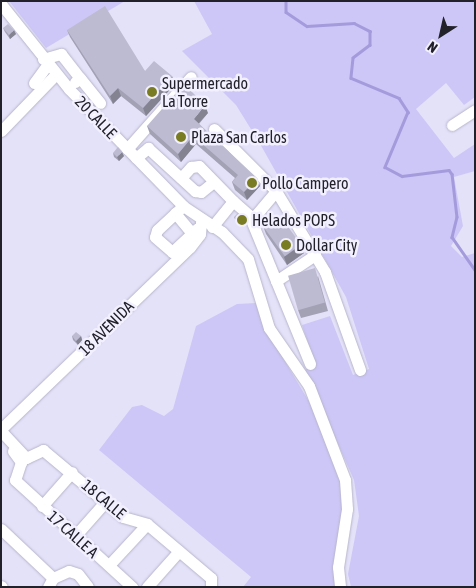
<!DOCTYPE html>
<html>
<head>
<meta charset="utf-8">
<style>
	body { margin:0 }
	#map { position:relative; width:476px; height:588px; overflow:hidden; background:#e4e2f9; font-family:"Asap Condensed",sans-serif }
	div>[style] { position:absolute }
	.green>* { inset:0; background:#cdc7f7 }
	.stream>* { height:2.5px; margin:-1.25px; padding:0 1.25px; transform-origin:1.25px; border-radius:1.25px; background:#a49bdc }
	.roads { filter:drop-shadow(0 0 1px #b7b5cb) drop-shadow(0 0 1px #b7b5cb) }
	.minor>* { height:11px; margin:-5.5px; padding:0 5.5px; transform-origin:5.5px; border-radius:5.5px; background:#fff }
	.wall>* { inset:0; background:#a3a1b4 }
	.shaded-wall>* { inset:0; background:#848392 }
	.building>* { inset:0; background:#bdbbd1; transform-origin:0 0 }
	.dots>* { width:14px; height:14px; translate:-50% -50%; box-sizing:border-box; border:2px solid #f2f0fe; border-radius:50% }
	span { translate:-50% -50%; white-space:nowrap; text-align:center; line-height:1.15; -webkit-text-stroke:5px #f2f0fe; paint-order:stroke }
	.poi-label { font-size:16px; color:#22212a }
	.left { translate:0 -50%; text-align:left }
	.street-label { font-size:16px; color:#22212a }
	.frame { position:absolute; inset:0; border:2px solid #22212a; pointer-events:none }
	.north { position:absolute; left:416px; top:10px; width:50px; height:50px; -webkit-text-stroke:4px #f2f0fe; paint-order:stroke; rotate:215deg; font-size:14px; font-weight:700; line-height:20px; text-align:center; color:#22212a }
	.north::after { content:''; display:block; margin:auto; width:18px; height:22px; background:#22212a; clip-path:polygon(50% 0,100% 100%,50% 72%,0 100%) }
</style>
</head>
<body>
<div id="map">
	<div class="green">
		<div style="clip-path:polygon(9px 1px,125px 1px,46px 48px)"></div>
		<div style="clip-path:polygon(194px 1px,475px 1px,475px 97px,464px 105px,446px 83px,416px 109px,454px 158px,475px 144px,475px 171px,454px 177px,463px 226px,451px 246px,462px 257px,475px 253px,475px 587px,351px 587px,348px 574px,359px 516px,354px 480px,305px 370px,315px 364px,302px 325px,330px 316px,353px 375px,369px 369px,346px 297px,259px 142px,236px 105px,182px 51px,212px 34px)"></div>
		<div style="clip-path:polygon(257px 303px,262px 323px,329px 435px,346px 483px,340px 587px,243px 587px,251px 577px,99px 450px,132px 407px,142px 405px,164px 416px,173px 409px,196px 326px,237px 304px)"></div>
	</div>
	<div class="stream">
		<div style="left:286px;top:1px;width:11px;rotate:90deg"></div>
		<div style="left:286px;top:12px;width:25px;rotate:34deg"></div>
		<div style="left:307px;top:26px;width:47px;rotate:-3.7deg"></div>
		<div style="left:354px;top:23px;width:18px;rotate:27deg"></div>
		<div style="left:370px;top:31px;width:14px;rotate:90deg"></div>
		<div style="left:370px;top:45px;width:21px;rotate:143deg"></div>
		<div style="left:353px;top:58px;width:20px;rotate:96deg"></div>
		<div style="left:351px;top:78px;width:52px;rotate:22.6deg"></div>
		<div style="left:399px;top:98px;width:17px;rotate:57deg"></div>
		<div style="left:408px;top:112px;width:60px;rotate:112.7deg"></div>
		<div style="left:385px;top:167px;width:19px;rotate:28deg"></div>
		<div style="left:402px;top:176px;width:47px;rotate:-7.3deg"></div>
		<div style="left:449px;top:170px;width:5px;rotate:53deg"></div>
		<div style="left:452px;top:174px;width:43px;rotate:83.4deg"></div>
		<div style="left:457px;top:217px;width:21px;rotate:104deg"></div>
		<div style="left:452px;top:237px;width:40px;rotate:55.1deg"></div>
	</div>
	<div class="roads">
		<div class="minor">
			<div style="left:1px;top:4px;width:109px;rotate:51.3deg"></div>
			<div style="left:69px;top:89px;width:163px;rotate:45.7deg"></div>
			<div style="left:183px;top:206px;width:47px;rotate:33.7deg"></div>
			<div style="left:222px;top:232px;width:37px;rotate:46deg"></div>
			<div style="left:248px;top:259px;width:72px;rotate:73.1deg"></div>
			<div style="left:269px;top:328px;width:70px;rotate:55.4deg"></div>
			<div style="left:309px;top:386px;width:101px;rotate:69deg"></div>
			<div style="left:345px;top:480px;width:29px;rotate:86deg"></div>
			<div style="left:347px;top:509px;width:59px;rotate:98.8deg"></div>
			<div style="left:338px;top:567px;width:20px;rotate:84deg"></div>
			<div style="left:43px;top:59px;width:19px;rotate:-16deg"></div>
			<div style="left:61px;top:54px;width:31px;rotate:52deg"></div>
			<div style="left:75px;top:82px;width:6px;rotate:-39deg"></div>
			<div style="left:80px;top:78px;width:32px;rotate:51deg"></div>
			<div style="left:34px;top:83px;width:22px;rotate:-54deg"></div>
			<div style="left:452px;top:125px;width:27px;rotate:-33deg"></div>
			<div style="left:214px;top:129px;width:88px;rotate:45deg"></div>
			<div style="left:276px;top:191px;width:38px;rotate:130deg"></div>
			<div style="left:1px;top:131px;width:78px;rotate:-46deg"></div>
			<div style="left:127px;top:149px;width:96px;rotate:-48.4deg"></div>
			<div style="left:136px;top:158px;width:16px;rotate:-40deg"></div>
			<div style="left:148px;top:148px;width:64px;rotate:42.5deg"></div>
			<div style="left:195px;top:191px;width:6px;rotate:9deg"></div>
			<div style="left:201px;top:192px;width:14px;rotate:-39deg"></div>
			<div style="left:181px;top:178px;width:15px;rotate:-48deg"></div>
			<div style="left:191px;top:167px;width:8px;rotate:-7deg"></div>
			<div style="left:199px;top:166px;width:49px;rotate:45.8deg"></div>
			<div style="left:276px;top:191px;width:95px;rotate:58.8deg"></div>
			<div style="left:325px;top:272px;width:104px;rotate:70.3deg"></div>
			<div style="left:183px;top:206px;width:35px;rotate:137deg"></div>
			<div style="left:157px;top:230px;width:7px;rotate:106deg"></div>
			<div style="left:155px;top:237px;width:23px;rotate:41deg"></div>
			<div style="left:172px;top:252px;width:34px;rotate:-43deg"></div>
			<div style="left:175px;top:213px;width:26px;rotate:50deg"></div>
			<div style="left:212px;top:227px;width:33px;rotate:-51deg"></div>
			<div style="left:233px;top:201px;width:21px;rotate:41deg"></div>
			<div style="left:249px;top:215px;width:161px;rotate:67.7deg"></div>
			<div style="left:276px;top:281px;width:47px;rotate:-33.7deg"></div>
			<div style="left:1px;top:429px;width:262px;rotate:-43.9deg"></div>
			<div style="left:190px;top:247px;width:16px;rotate:-52deg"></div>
			<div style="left:200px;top:234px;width:12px;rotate:-85deg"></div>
			<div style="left:1px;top:431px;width:37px;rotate:47deg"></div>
			<div style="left:26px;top:458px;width:19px;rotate:-25deg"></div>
			<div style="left:43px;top:450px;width:104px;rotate:39.9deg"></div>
			<div style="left:123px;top:517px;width:25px;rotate:16deg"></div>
			<div style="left:147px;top:524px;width:84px;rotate:40.2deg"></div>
			<div style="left:211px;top:578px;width:9px;rotate:90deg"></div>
			<div style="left:13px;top:451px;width:14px;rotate:54deg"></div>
			<div style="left:21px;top:462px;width:19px;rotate:108deg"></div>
			<div style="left:15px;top:480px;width:159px;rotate:42.4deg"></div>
			<div style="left:42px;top:506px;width:45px;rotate:-48.6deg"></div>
			<div style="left:1px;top:529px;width:71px;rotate:43.3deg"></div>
			<div style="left:75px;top:536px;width:45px;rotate:-48.6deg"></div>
			<div style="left:109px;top:565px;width:56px;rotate:-47.2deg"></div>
			<div style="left:1px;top:586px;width:1px;rotate:45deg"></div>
			<div style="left:48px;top:587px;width:10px;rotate:-61deg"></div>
			<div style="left:53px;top:578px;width:17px;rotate:-24deg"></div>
			<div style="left:69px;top:571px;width:9px;rotate:18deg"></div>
			<div style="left:78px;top:574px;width:16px;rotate:52deg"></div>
			<div style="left:147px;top:587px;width:48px;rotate:-48.4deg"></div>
		</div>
	</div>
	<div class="wall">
		<div style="clip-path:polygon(3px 28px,16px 34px,10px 39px,5px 32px)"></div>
		<div style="clip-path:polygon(67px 30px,145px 71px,175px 84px,146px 116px,121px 96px,113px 104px,70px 37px)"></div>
		<div style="clip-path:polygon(208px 113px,199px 124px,260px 186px,247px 200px,235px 190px,232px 182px,235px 178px,196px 144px,181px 162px,150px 134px,147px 126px)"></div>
		<div style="clip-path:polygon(113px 153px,124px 156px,119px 161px,114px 157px)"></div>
		<div style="clip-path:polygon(234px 217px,243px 220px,245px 224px,242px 227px,236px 221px)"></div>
		<div style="clip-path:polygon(263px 226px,301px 245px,304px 253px,287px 265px,266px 234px)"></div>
		<div style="clip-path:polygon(318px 276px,328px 311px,301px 318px,298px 310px)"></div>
		<div style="clip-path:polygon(72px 336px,81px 336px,82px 340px,78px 345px,73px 340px)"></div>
	</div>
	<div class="shaded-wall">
		<div style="clip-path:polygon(14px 30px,16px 34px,10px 39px,9px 35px)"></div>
		<div style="clip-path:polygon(172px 76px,175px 84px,146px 116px,143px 108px)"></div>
		<div style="clip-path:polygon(118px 88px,121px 96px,113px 104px,110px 96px)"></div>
		<div style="clip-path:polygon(205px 105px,208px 113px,196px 126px,194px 119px)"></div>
		<div style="clip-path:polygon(193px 136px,196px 144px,181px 162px,178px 154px)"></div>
		<div style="clip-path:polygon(122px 152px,124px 156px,119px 161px,117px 157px)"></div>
		<div style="clip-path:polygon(257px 178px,260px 186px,247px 200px,244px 192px)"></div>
		<div style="clip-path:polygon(243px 220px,245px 224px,242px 227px,241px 223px)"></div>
		<div style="clip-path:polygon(301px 245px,304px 253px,287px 265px,284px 257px)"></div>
		<div style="clip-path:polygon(81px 336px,82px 340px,78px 345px,76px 341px)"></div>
	</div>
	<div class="building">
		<div style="clip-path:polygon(105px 6px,145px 71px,154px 61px,172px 76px,143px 108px,118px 88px,110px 96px,67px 30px)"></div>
		<div style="clip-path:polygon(8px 24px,14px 30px,9px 35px,3px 28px)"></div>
		<div style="clip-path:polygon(184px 84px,205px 105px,194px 119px,257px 178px,244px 192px,232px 182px,238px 175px,193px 136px,178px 154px,147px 126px)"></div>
		<div style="clip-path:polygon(118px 147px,122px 152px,117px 157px,113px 153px)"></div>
		<div style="clip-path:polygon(238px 213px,243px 220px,241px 223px,234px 217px)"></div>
		<div style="left:281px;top:217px;width:34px;height:20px;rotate:54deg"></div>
		<div style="left:315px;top:268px;width:36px;height:28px;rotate:74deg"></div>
		<div style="clip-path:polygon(76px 332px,81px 336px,76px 341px,72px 336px)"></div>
	</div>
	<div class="dots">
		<div style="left:152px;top:92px;background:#7a7c24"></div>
		<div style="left:181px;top:137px;background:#7a7c24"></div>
		<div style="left:252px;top:183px;background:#7a7c24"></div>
		<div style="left:242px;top:220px;background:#7a7c24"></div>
		<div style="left:286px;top:245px;background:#7a7c24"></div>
	</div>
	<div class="poi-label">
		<span class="left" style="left:162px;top:92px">Supermercado<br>La Torre</span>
		<span class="left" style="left:191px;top:137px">Plaza San Carlos</span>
		<span class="left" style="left:262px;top:183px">Pollo Campero</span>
		<span class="left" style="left:252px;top:220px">Helados POPS</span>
		<span class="left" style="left:296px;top:245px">Dollar City</span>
	</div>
	<div class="street-label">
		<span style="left:96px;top:117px;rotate:46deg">20 CALLE</span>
		<span style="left:106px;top:328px;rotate:-45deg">18 AVENIDA</span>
		<span style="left:104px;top:499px;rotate:40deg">18 CALLE</span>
		<span style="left:73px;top:534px;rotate:42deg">17 CALLE A</span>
	</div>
	<div class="frame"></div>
	<div class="north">N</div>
</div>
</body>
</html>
